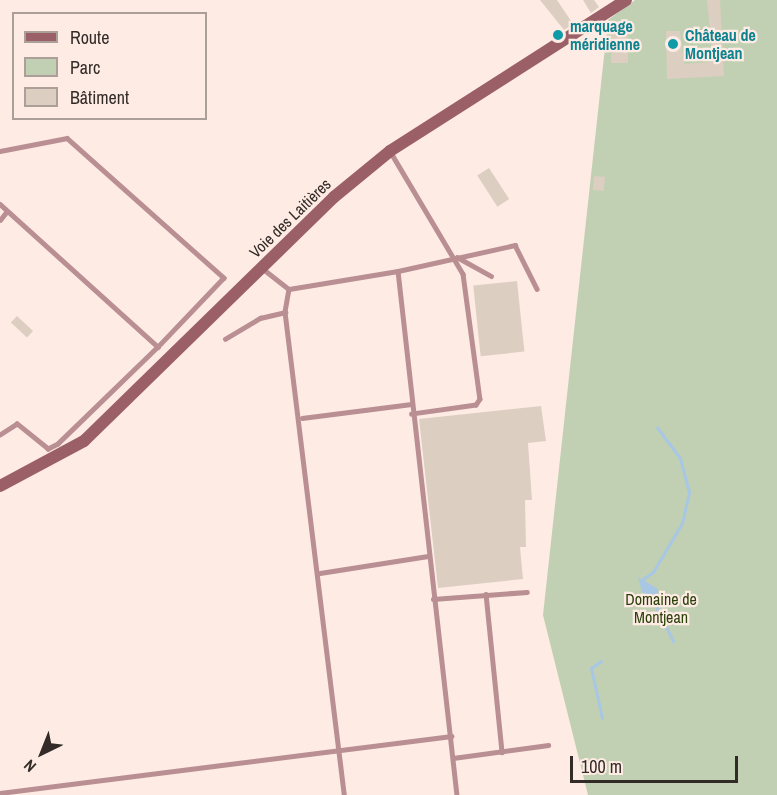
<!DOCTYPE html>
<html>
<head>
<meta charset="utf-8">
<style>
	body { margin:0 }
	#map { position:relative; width:777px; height:795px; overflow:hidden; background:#feebe4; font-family:"Archivo Narrow",sans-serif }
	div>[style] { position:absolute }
	.green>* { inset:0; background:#c1d0b2 }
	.water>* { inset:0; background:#a7c7e4 }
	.stream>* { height:3px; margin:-1.5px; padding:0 1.5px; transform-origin:1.5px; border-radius:1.5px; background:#a7c7e4 }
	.building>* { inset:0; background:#dccfc2; transform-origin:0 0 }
	.lane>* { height:4.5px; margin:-2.25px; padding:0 2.25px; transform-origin:2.25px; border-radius:2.25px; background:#b98f93 }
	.secondary>* { height:12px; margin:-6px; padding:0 6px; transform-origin:6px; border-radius:6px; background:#9b6067 }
	.dots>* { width:16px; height:16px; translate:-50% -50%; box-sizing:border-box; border:3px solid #feebe4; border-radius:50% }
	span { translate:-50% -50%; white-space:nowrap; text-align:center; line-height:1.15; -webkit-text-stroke:4.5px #feebe4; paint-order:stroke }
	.culture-label { font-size:16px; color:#0d838f; font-weight:700 }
	.left { translate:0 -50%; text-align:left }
	.street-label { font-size:16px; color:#322b28 }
	.park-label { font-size:16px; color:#2b410a }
	.legend { position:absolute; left:12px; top:12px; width:195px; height:108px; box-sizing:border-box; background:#feebe4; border:2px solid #ac9e99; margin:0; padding:8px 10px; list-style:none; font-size:18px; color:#322b28 }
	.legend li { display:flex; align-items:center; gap:12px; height:30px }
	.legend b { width:30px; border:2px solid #ac9e99 }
	.north { position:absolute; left:12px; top:723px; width:60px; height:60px; -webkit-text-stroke:4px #feebe4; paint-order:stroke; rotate:223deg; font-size:16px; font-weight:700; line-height:24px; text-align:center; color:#322b28 }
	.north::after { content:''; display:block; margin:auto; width:21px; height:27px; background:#322b28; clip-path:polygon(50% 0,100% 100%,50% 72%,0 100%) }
	.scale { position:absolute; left:570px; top:756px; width:168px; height:27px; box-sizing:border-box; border:3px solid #322b28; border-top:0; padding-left:8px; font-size:18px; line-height:21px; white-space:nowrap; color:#322b28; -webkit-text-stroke:4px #feebe4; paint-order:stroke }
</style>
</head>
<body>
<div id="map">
	<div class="green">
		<div style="clip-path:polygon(635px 0,777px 0,777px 795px,588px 795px,543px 615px,608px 20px)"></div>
	</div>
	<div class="water">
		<div style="clip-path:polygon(638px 577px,658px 589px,658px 599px,651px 601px,642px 592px)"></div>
	</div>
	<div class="stream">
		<div style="left:643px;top:579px;width:12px;rotate:-35deg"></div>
		<div style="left:653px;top:572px;width:57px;rotate:-59.4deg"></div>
		<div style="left:682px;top:523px;width:32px;rotate:-77deg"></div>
		<div style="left:689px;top:492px;width:35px;rotate:-105deg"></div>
		<div style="left:680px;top:458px;width:38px;rotate:-127deg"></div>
		<div style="left:653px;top:600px;width:46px;rotate:64deg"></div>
		<div style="left:601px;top:661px;width:12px;rotate:145deg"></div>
		<div style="left:591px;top:668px;width:51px;rotate:77.6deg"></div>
	</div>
	<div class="building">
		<div style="clip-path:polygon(540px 0,557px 0,573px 24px,564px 30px)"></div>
		<div style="clip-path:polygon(583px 0,594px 0,599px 7px,591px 13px)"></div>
		<div style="clip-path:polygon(707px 0,720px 0,724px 76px,667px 79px,666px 31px,680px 31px,684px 64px,713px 62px)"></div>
		<div style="left:611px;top:21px;width:17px;height:42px"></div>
		<div style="left:489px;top:168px;width:37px;height:14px;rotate:57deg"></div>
		<div style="left:594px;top:176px;width:11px;height:14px;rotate:5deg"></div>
		<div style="left:517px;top:281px;width:71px;height:44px;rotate:84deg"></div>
		<div style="left:17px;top:316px;width:22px;height:9px;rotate:43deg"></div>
		<div style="clip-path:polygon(541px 406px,546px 441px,528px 443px,532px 500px,525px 500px,526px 547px,520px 547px,523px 579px,438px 588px,419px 419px)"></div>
	</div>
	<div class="lane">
		<div style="left:0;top:151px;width:68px;rotate:-11deg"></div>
		<div style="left:67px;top:138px;width:210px;rotate:41.7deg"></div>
		<div style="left:224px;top:278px;width:95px;rotate:133.7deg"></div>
		<div style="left:390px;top:151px;width:143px;rotate:59.3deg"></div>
		<div style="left:463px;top:274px;width:126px;rotate:82.3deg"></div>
		<div style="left:480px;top:399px;width:7px;rotate:124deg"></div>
		<div style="left:476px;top:405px;width:65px;rotate:172deg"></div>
		<div style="left:0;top:204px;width:213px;rotate:42.1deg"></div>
		<div style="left:158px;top:347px;width:139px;rotate:135.9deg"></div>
		<div style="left:58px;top:444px;width:11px;rotate:153deg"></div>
		<div style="left:48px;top:449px;width:40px;rotate:-141deg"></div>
		<div style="left:17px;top:424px;width:20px;rotate:147deg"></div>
		<div style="left:0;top:220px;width:11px;rotate:-52deg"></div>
		<div style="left:457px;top:257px;width:39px;rotate:29deg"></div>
		<div style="left:262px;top:268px;width:34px;rotate:38deg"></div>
		<div style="left:289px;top:289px;width:110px;rotate:-9.4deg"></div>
		<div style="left:398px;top:271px;width:527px;rotate:83.58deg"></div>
		<div style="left:398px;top:271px;width:120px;rotate:-12.5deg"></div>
		<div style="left:515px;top:245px;width:49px;rotate:63.4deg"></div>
		<div style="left:289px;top:289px;width:23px;rotate:100deg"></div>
		<div style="left:285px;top:312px;width:487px;rotate:83deg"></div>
		<div style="left:225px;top:339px;width:41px;rotate:-31deg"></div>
		<div style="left:260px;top:318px;width:26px;rotate:-13deg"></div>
		<div style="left:302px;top:418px;width:110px;rotate:-7.3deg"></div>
		<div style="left:320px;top:573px;width:109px;rotate:-8.9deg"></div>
		<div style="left:486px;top:594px;width:159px;rotate:84.2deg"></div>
		<div style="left:433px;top:599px;width:94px;rotate:-4.3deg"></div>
		<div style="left:453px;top:758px;width:96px;rotate:-7.8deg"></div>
		<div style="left:0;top:793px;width:455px;rotate:-7.2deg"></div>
	</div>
	<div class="secondary">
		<div style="left:0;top:486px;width:95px;rotate:-28.2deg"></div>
		<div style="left:84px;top:441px;width:349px;rotate:-44.3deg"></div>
		<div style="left:334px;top:197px;width:72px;rotate:-39.4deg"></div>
		<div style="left:390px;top:151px;width:280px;rotate:-32.6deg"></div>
	</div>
	<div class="dots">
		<div style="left:558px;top:35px;background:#0f9aa8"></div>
		<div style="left:673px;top:44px;background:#0f9aa8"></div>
	</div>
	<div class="culture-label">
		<span class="left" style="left:570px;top:35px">marquage<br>méridienne</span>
		<span class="left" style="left:685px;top:44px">Château de<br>Montjean</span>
	</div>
	<div class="street-label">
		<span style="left:290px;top:218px;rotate:-44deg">Voie des Laitières</span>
	</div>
	<div class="park-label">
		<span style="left:661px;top:608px">Domaine de<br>Montjean</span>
	</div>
	<ul class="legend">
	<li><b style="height:8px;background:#9b6067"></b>Route</li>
	<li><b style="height:16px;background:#c1d0b2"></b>Parc</li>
	<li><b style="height:16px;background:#dccfc2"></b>Bâtiment</li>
	</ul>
	<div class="north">N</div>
	<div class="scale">100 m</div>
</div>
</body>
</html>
